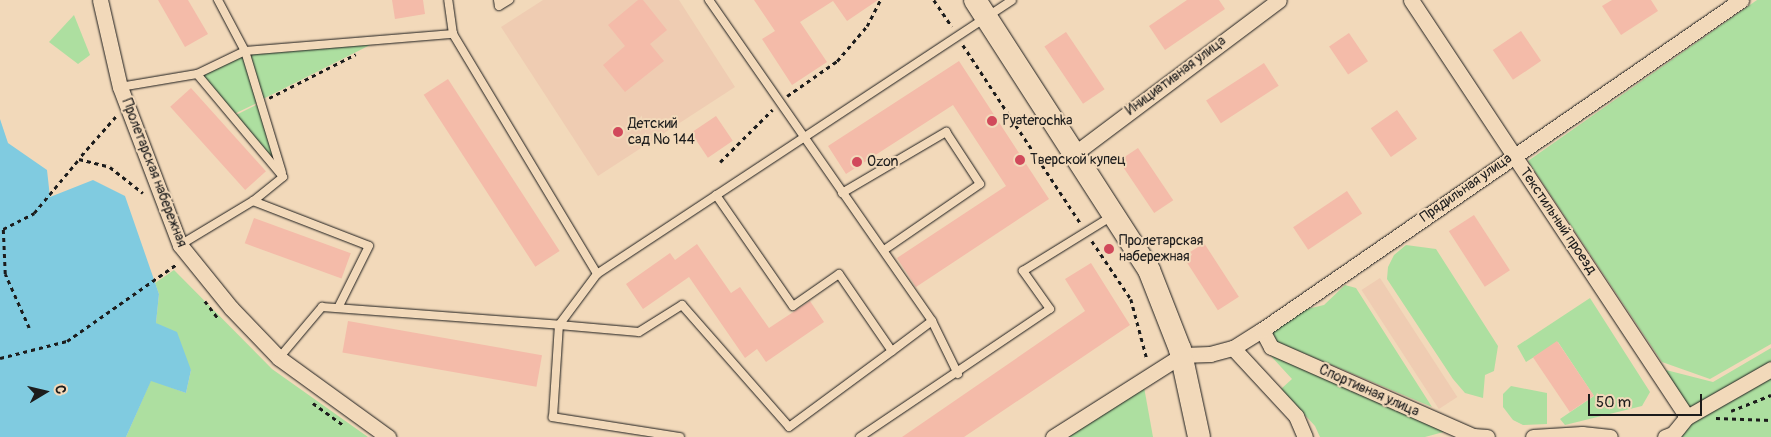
<!DOCTYPE html>
<html>
<head>
<meta charset="utf-8">
<style>
	body { margin:0 }
	#map { position:relative; width:1771px; height:437px; overflow:hidden; background:#f2d9ba; font-family:Pangolin,sans-serif }
	div>[style] { position:absolute }
	.built>* { inset:0; background:#efccb2; transform-origin:0 0 }
	.green>* { inset:0; background:#addfa0 }
	.water>* { inset:0; background:#80cbe0 }
	.building>* { inset:0; background:#f4bba9; transform-origin:0 0 }
	.path>* { height:2.5px; margin-top:-1.25px; transform-origin:0; background:repeating-linear-gradient(90deg,#1c1c1c 0 4px,transparent 0 8px) }
	.roads { filter:drop-shadow(0 0 1px #1c1c1c) drop-shadow(0 0 1px #1c1c1c) }
	.service>* { height:8px; margin:-4px; padding:0 4px; transform-origin:4px; border-radius:4px; background:#f2d9ba }
	.minor>* { height:15px; margin:-7.5px; padding:0 7.5px; transform-origin:7.5px; border-radius:7.5px; background:#f2d9ba }
	.secondary>* { height:22px; margin:-11px; padding:0 11px; transform-origin:11px; border-radius:11px; background:#f2d9ba }
	.dots>* { width:14px; height:14px; translate:-50% -50%; box-sizing:border-box; border:2px solid #f2d9ba; border-radius:50% }
	span { translate:-50% -50%; white-space:nowrap; text-align:center; line-height:1.15; -webkit-text-stroke:4px #f2d9ba; paint-order:stroke }
	.street-label { font-size:14px; color:#1c1c1c }
	.poi-label { font-size:14px; color:#1c1c1c }
	.left { translate:0 -50%; text-align:left }
	.north { position:absolute; left:20px; top:367px; width:50px; height:50px; -webkit-text-stroke:4px #f2d9ba; paint-order:stroke; rotate:81deg; font-size:14px; font-weight:700; line-height:20px; text-align:center; color:#1c1c1c }
	.north::after { content:''; display:block; margin:auto; width:18px; height:22px; background:#1c1c1c; clip-path:polygon(50% 0,100% 100%,50% 72%,0 100%) }
	.scale { position:absolute; left:1588px; top:394px; width:114px; height:22px; box-sizing:border-box; border:2px solid #1c1c1c; border-top:0; padding-left:6px; font-size:15px; line-height:18px; white-space:nowrap; color:#1c1c1c; -webkit-text-stroke:4px #f2d9ba; paint-order:stroke }
</style>
</head>
<body>
<div id="map">
	<div class="built">
		<div style="clip-path:polygon(543px 0,679px 0,735px 87px,598px 176px,501px 27px)"></div>
		<div style="left:1380px;top:278px;width:142px;height:22px;rotate:57deg"></div>
	</div>
	<div class="green">
		<div style="clip-path:polygon(1757px 0,1771px 0,1771px 344px,1710px 379px,1662px 362px,1528px 161px)"></div>
		<div style="clip-path:polygon(74px 15px,90px 55px,78px 64px,49px 42px)"></div>
		<div style="clip-path:polygon(378px 41px,261px 100px,247px 53px)"></div>
		<div style="clip-path:polygon(244px 53px,259px 102px,232px 115px,198px 75px)"></div>
		<div style="clip-path:polygon(260px 103px,279px 170px,234px 116px)"></div>
		<div style="clip-path:polygon(1406px 245px,1436px 249px,1498px 346px,1494px 371px,1485px 375px,1483px 398px,1465px 393px,1453px 379px,1387px 279px,1388px 267px,1394px 255px)"></div>
		<div style="clip-path:polygon(174px 270px,272px 369px,368px 437px,126px 437px,151px 380px,186px 393px,191px 370px,156px 323px,159px 294px,155px 283px)"></div>
		<div style="clip-path:polygon(1345px 285px,1356px 288px,1432px 407px,1277px 342px,1271px 331px,1303px 310px,1324px 305px)"></div>
		<div style="clip-path:polygon(1590px 298px,1650px 392px,1642px 406px,1565px 425px,1560px 419px,1594px 396px,1558px 342px,1526px 362px,1517px 346px)"></div>
		<div style="clip-path:polygon(1771px 348px,1771px 437px,1665px 437px,1687px 417px,1666px 370px,1713px 382px)"></div>
		<div style="clip-path:polygon(1270px 355px,1451px 430px,1425px 437px,1320px 437px,1315px 426px,1281px 389px,1292px 379px)"></div>
		<div style="clip-path:polygon(1511px 386px,1547px 393px,1547px 424px,1523px 425px,1513px 420px,1503px 407px,1503px 394px)"></div>
		<div style="clip-path:polygon(1144px 387px,1153px 437px,1067px 437px)"></div>
	</div>
	<div class="water">
		<div style="clip-path:polygon(0 119px,8px 143px,47px 170px,50px 197px,93px 180px,125px 196px,159px 294px,156px 323px,177px 332px,191px 370px,186px 393px,151px 381px,126px 437px,0 437px)"></div>
	</div>
	<div class="building">
		<div style="clip-path:polygon(158px 0,188px 0,208px 34px,185px 47px)"></div>
		<div style="clip-path:polygon(392px 0,423px 0,425px 14px,395px 19px)"></div>
		<div style="clip-path:polygon(638px 0,643px 0,667px 30px,650px 44px,664px 61px,625px 92px,603px 65px,625px 46px,608px 25px)"></div>
		<div style="clip-path:polygon(754px 0,878px 0,847px 21px,833px 1px,800px 22px,827px 62px,792px 85px,762px 39px,775px 31px)"></div>
		<div style="clip-path:polygon(1187px 0,1219px 0,1225px 9px,1165px 50px,1149px 26px)"></div>
		<div style="clip-path:polygon(1612px 0,1651px 0,1658px 11px,1621px 35px,1602px 6px)"></div>
		<div style="left:1521px;top:31px;width:36px;height:34px;rotate:56deg"></div>
		<div style="left:1066px;top:32px;width:69px;height:26px;rotate:56deg"></div>
		<div style="left:1349px;top:33px;width:34px;height:24px;rotate:56deg"></div>
		<div style="clip-path:polygon(959px 61px,1049px 199px,916px 287px,897px 258px,1006px 186px,953px 105px,846px 174px,828px 146px)"></div>
		<div style="left:1264px;top:63px;width:27px;height:69px;rotate:57deg"></div>
		<div style="left:448px;top:79px;width:205px;height:29px;rotate:57deg"></div>
		<div style="left:191px;top:88px;width:112px;height:28px;rotate:48deg"></div>
		<div style="left:1397px;top:110px;width:35px;height:32px;rotate:55deg"></div>
		<div style="left:716px;top:116px;width:30px;height:30px;rotate:56deg"></div>
		<div style="left:1138px;top:148px;width:63px;height:23px;rotate:56deg"></div>
		<div style="left:1347px;top:191px;width:27px;height:65px;rotate:56deg"></div>
		<div style="left:1474px;top:215px;width:66px;height:30px;rotate:57deg"></div>
		<div style="left:254px;top:218px;width:103px;height:27px;rotate:20deg"></div>
		<div style="left:1204px;top:243px;width:64px;height:25px;rotate:57deg"></div>
		<div style="clip-path:polygon(697px 244px,731px 293px,740px 287px,769px 328px,810px 301px,824px 322px,766px 362px,757px 349px,745px 358px,689px 277px,643px 309px,626px 284px,670px 253px,675px 260px)"></div>
		<div style="clip-path:polygon(1091px 263px,1130px 325px,964px 437px,902px 437px,1085px 311px,1065px 279px)"></div>
		<div style="left:348px;top:321px;width:197px;height:32px;rotate:10deg"></div>
		<div style="left:1557px;top:341px;width:66px;height:29px;rotate:56deg"></div>
	</div>
	<div class="path">
		<div style="left:934px;top:0;width:32px;rotate:56deg"></div>
		<div style="left:963px;top:45px;width:214px;rotate:56.6deg"></div>
		<div style="left:787px;top:96px;width:61px;rotate:-35deg"></div>
		<div style="left:837px;top:61px;width:46px;rotate:-49.4deg"></div>
		<div style="left:867px;top:26px;width:29px;rotate:-63deg"></div>
		<div style="left:269px;top:98px;width:97px;rotate:-26.8deg"></div>
		<div style="left:116px;top:117px;width:56px;rotate:131.4deg"></div>
		<div style="left:79px;top:159px;width:32px;rotate:14deg"></div>
		<div style="left:110px;top:167px;width:42px;rotate:38.2deg"></div>
		<div style="left:720px;top:162px;width:74px;rotate:-45deg"></div>
		<div style="left:1092px;top:241px;width:70px;rotate:56.1deg"></div>
		<div style="left:1131px;top:299px;width:62px;rotate:75.1deg"></div>
		<div style="left:205px;top:301px;width:21px;rotate:53deg"></div>
		<div style="left:29px;top:328px;width:59px;rotate:-114deg"></div>
		<div style="left:5px;top:274px;width:45px;rotate:-92.5deg"></div>
		<div style="left:3px;top:229px;width:35px;rotate:-27deg"></div>
		<div style="left:34px;top:213px;width:70px;rotate:-50.2deg"></div>
		<div style="left:0;top:358px;width:69px;rotate:-14.2deg"></div>
		<div style="left:67px;top:341px;width:134px;rotate:-35deg"></div>
		<div style="left:313px;top:403px;width:39px;rotate:36deg"></div>
		<div style="left:1731px;top:411px;width:43px;rotate:-21.8deg"></div>
		<div style="left:1716px;top:418px;width:55px;rotate:2.1deg"></div>
	</div>
	<div class="roads">
		<div class="service">
			<div style="left:218px;top:0;width:58px;rotate:62.1deg"></div>
			<div style="left:245px;top:51px;width:127px;rotate:73.1deg"></div>
			<div style="left:498px;top:0;width:6px;rotate:81deg"></div>
			<div style="left:499px;top:6px;width:12px;rotate:-31deg"></div>
			<div style="left:709px;top:0;width:391px;rotate:55.2deg"></div>
			<div style="left:932px;top:321px;width:59px;rotate:63.9deg"></div>
			<div style="left:453px;top:34px;width:280px;rotate:59deg"></div>
			<div style="left:197px;top:74px;width:134px;rotate:50.1deg"></div>
			<div style="left:283px;top:177px;width:38px;rotate:141deg"></div>
			<div style="left:253px;top:201px;width:124px;rotate:21.2deg"></div>
			<div style="left:369px;top:246px;width:69px;rotate:116.6deg"></div>
			<div style="left:120px;top:87px;width:78px;rotate:-9.6deg"></div>
			<div style="left:197px;top:74px;width:53px;rotate:-25.6deg"></div>
			<div style="left:245px;top:51px;width:209px;rotate:-4.7deg"></div>
			<div style="left:453px;top:34px;width:34px;rotate:-98deg"></div>
			<div style="left:842px;top:193px;width:121px;rotate:-30.4deg"></div>
			<div style="left:946px;top:132px;width:62px;rotate:56.8deg"></div>
			<div style="left:980px;top:184px;width:116px;rotate:145.5deg"></div>
			<div style="left:716px;top:195px;width:135px;rotate:55.3deg"></div>
			<div style="left:793px;top:306px;width:56px;rotate:-34.8deg"></div>
			<div style="left:839px;top:274px;width:93px;rotate:55.5deg"></div>
			<div style="left:892px;top:351px;width:50px;rotate:-36.9deg"></div>
			<div style="left:180px;top:245px;width:85px;rotate:-31.1deg"></div>
			<div style="left:279px;top:358px;width:67px;rotate:-49.9deg"></div>
			<div style="left:322px;top:307px;width:238px;rotate:4.3deg"></div>
			<div style="left:559px;top:325px;width:64px;rotate:-53.3deg"></div>
			<div style="left:597px;top:274px;width:497px;rotate:-33.4deg"></div>
			<div style="left:680px;top:437px;width:129px;rotate:-171.1deg"></div>
			<div style="left:553px;top:417px;width:92px;rotate:-86.3deg"></div>
			<div style="left:559px;top:325px;width:80px;rotate:5deg"></div>
			<div style="left:639px;top:332px;width:51px;rotate:-32.1deg"></div>
			<div style="left:682px;top:305px;width:162px;rotate:48.7deg"></div>
			<div style="left:789px;top:427px;width:128px;rotate:-36.4deg"></div>
			<div style="left:860px;top:437px;width:229px;rotate:-34deg"></div>
			<div style="left:1050px;top:309px;width:47px;rotate:-125.4deg"></div>
			<div style="left:1023px;top:271px;width:105px;rotate:-31.7deg"></div>
		</div>
		<div class="minor">
			<div style="left:100px;top:0;width:89px;rotate:77.1deg"></div>
			<div style="left:120px;top:87px;width:169px;rotate:69.2deg"></div>
			<div style="left:180px;top:245px;width:81px;rotate:51deg"></div>
			<div style="left:231px;top:308px;width:69px;rotate:46.2deg"></div>
			<div style="left:279px;top:358px;width:135px;rotate:35.9deg"></div>
			<div style="left:1411px;top:0;width:500px;rotate:56.5deg"></div>
			<div style="left:1074px;top:154px;width:256px;rotate:-36.9deg"></div>
			<div style="left:1262px;top:330px;width:19px;rotate:62deg"></div>
			<div style="left:1271px;top:347px;width:221px;rotate:23.8deg"></div>
			<div style="left:1473px;top:436px;width:14px;rotate:4deg"></div>
			<div style="left:1233px;top:348px;width:93px;rotate:47.2deg"></div>
			<div style="left:1296px;top:416px;width:23px;rotate:67deg"></div>
			<div style="left:1053px;top:437px;width:153px;rotate:-32.4deg"></div>
			<div style="left:1182px;top:355px;width:28px;rotate:-2deg"></div>
			<div style="left:1210px;top:354px;width:24px;rotate:-15deg"></div>
			<div style="left:1233px;top:348px;width:34px;rotate:-32deg"></div>
			<div style="left:1262px;top:330px;width:582px;rotate:-34.56deg"></div>
			<div style="left:1533px;top:437px;width:49px;rotate:-3.5deg"></div>
			<div style="left:1582px;top:434px;width:28px;rotate:6deg"></div>
			<div style="left:1665px;top:437px;width:9px;rotate:-21deg"></div>
			<div style="left:1673px;top:434px;width:22px;rotate:-51deg"></div>
			<div style="left:1687px;top:417px;width:97px;rotate:-29.7deg"></div>
		</div>
		<div class="secondary">
			<div style="left:975px;top:0;width:321px;rotate:57.2deg"></div>
			<div style="left:1149px;top:270px;width:85px;rotate:68.6deg"></div>
			<div style="left:1180px;top:349px;width:90px;rotate:77.8deg"></div>
		</div>
	</div>
	<div class="dots">
		<div style="left:992px;top:121px;background:#d1495b"></div>
		<div style="left:618px;top:132px;background:#d1495b"></div>
		<div style="left:1020px;top:160px;background:#d1495b"></div>
		<div style="left:857px;top:162px;background:#d1495b"></div>
		<div style="left:1109px;top:249px;background:#d1495b"></div>
	</div>
	<div class="street-label">
		<span style="left:1176px;top:76px;rotate:-37deg">Инициативная улица</span>
		<span style="left:154px;top:173px;rotate:69deg">Пролетарская набережная</span>
		<span style="left:1466px;top:188px;rotate:-35deg">Прядильная улица</span>
		<span style="left:1558px;top:221px;rotate:56deg">Текстильный проезд</span>
		<span style="left:1369px;top:391px;rotate:24deg">Спортивная улица</span>
	</div>
	<div class="poi-label">
		<span class="left" style="left:1002px;top:121px">Pyaterochka</span>
		<span class="left" style="left:628px;top:132px">Детский<br>сад № 144</span>
		<span class="left" style="left:1030px;top:160px">Тверской купец</span>
		<span class="left" style="left:867px;top:162px">Ozon</span>
		<span class="left" style="left:1119px;top:249px">Пролетарская<br>набережная</span>
	</div>
	<div class="north">С</div>
	<div class="scale">50 m</div>
</div>
</body>
</html>
